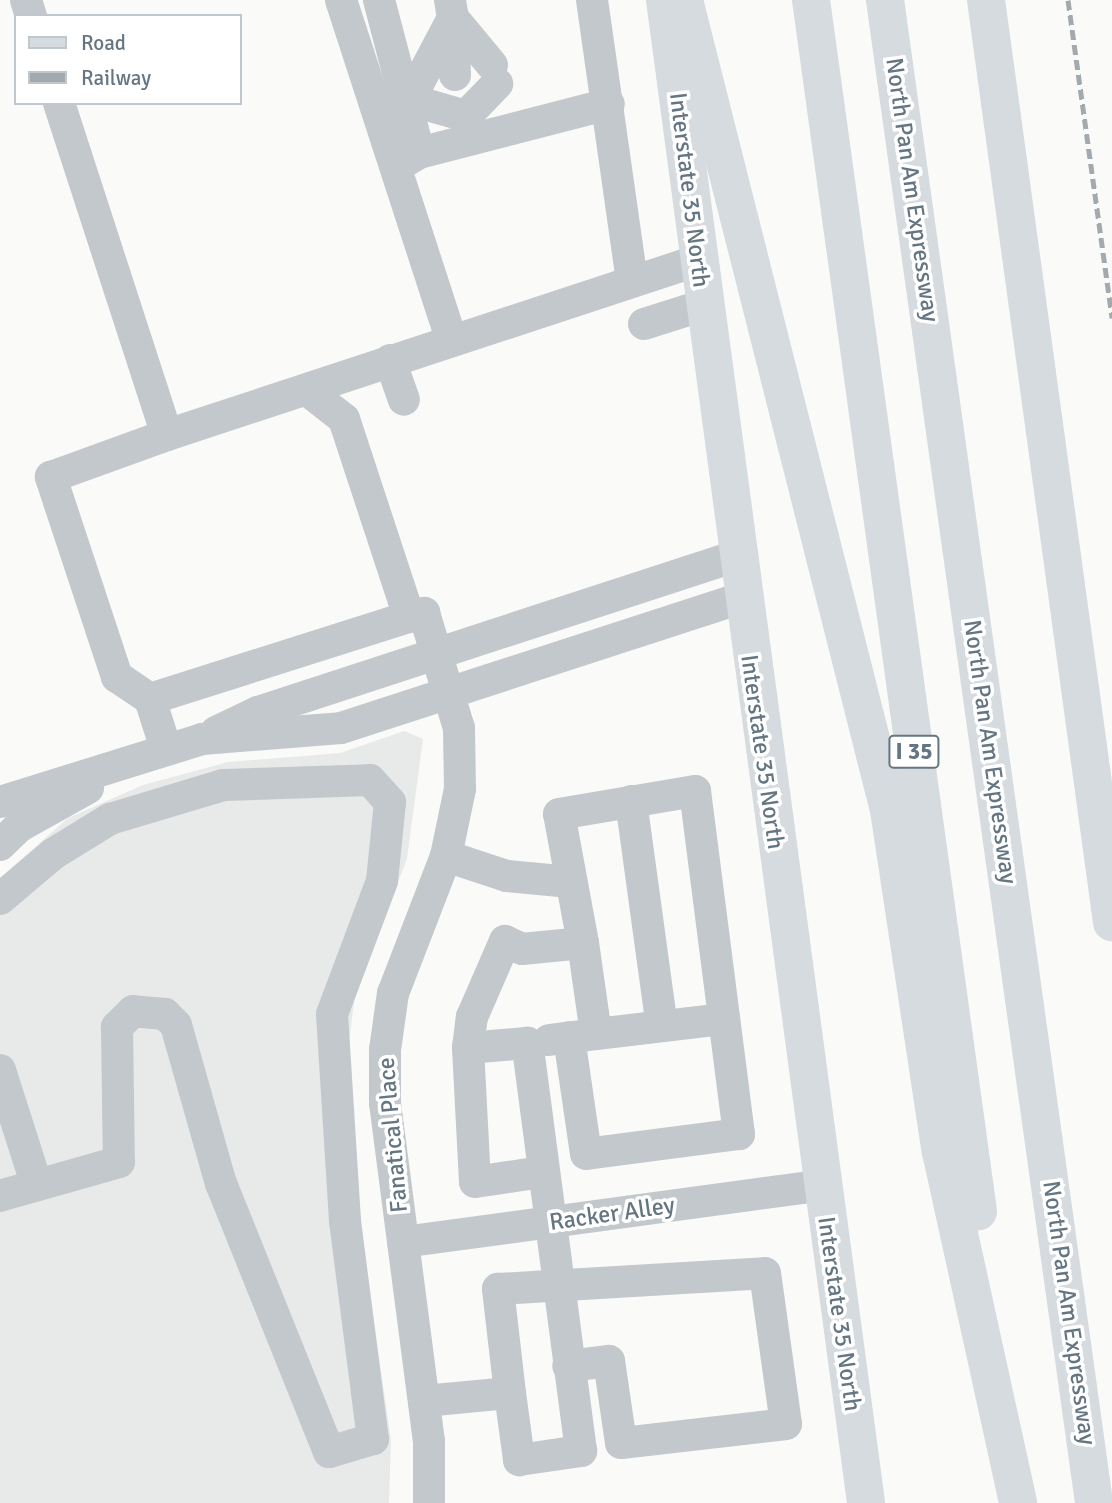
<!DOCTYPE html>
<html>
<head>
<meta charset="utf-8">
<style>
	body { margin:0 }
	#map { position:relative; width:1112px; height:1503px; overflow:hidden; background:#fafaf8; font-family:Signika,sans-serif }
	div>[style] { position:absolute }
	.built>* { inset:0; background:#e8e9e9 }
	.minor>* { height:32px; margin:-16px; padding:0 16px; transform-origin:16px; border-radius:16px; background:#c3c8cc }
	.major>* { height:38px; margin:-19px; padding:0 19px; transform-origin:19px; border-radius:19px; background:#d6dbdf }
	.highway>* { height:38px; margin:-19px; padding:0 19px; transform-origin:19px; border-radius:19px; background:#d6dbdf }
	.rail>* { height:5px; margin-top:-2.5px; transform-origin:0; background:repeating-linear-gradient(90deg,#a2aab0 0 10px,transparent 0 15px) }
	span { translate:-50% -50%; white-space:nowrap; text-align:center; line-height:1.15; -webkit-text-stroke:7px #fff; paint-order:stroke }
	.shield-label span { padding:2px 5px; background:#fff; border:2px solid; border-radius:5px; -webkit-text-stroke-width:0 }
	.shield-label { font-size:23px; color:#657683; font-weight:700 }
	.street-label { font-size:24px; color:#657683 }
	.legend { position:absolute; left:14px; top:14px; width:228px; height:91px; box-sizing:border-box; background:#fff; border:2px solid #c1c8cd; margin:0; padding:9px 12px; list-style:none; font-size:21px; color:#657683 }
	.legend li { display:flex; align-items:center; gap:14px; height:35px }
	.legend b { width:35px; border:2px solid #c1c8cd }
</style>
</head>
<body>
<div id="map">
	<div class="built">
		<div style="clip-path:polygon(404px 731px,423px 739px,407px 859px,355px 994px,342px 1101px,391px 1440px,389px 1503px,0 1503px,0 878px,68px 818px,143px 785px,228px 762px,340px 753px)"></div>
	</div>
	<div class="minor">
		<div style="left:26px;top:0;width:17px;rotate:73deg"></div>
		<div style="left:341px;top:0;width:356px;rotate:72deg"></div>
		<div style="left:379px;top:0;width:158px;rotate:75.3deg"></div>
		<div style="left:419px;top:153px;width:21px;rotate:149deg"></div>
		<div style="left:450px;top:0;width:18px;rotate:81deg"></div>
		<div style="left:453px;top:18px;width:61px;rotate:50.3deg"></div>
		<div style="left:592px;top:0;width:284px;rotate:81.9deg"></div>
		<div style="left:453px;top:20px;width:55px;rotate:87.9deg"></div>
		<div style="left:418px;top:84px;width:75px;rotate:-62.1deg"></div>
		<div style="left:59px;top:103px;width:349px;rotate:72deg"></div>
		<div style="left:167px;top:435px;width:560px;rotate:-18.21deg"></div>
		<div style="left:424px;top:104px;width:44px;rotate:15.9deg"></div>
		<div style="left:472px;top:139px;width:24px;rotate:-105deg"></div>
		<div style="left:466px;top:116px;width:45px;rotate:-45.9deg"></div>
		<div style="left:419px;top:153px;width:196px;rotate:-14.5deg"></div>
		<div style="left:644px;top:324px;width:63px;rotate:-17.6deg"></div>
		<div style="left:390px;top:360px;width:42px;rotate:70.7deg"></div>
		<div style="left:307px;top:390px;width:47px;rotate:38.1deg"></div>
		<div style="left:344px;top:419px;width:208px;rotate:71.8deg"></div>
		<div style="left:409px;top:617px;width:16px;rotate:-15deg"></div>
		<div style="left:424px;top:613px;width:120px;rotate:73.1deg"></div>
		<div style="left:459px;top:728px;width:61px;rotate:89.1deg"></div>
		<div style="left:460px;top:789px;width:68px;rotate:101.8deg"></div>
		<div style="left:446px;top:856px;width:147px;rotate:111.1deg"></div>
		<div style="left:393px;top:993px;width:58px;rotate:98deg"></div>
		<div style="left:385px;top:1050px;width:53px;rotate:90deg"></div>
		<div style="left:385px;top:1103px;width:341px;rotate:82.6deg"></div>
		<div style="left:429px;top:1441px;width:62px;rotate:90deg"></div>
		<div style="left:150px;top:699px;width:40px;rotate:-146deg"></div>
		<div style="left:117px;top:677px;width:211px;rotate:-108.3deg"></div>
		<div style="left:51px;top:477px;width:123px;rotate:-19.9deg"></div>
		<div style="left:216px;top:732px;width:47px;rotate:-25.5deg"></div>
		<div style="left:258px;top:712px;width:503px;rotate:-18.07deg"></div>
		<div style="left:166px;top:749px;width:52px;rotate:-107.7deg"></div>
		<div style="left:150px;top:699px;width:272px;rotate:-17.6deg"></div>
		<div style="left:631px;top:801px;width:227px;rotate:82.2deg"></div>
		<div style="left:0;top:802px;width:212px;rotate:-17.3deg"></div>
		<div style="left:202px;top:739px;width:139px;rotate:-4.5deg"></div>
		<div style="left:341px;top:728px;width:422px;rotate:-18deg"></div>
		<div style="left:0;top:845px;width:28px;rotate:-44deg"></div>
		<div style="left:20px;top:826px;width:78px;rotate:-29.2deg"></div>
		<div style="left:446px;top:856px;width:64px;rotate:18.2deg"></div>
		<div style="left:507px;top:876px;width:64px;rotate:5.4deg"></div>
		<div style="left:0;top:899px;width:70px;rotate:-40.3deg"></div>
		<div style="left:53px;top:854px;width:67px;rotate:-31.6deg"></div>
		<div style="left:110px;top:819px;width:118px;rotate:-16.7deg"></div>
		<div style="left:223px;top:785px;width:147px;rotate:-1.9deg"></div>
		<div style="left:370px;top:780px;width:30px;rotate:48deg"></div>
		<div style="left:390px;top:802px;width:79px;rotate:95.8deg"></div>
		<div style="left:382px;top:881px;width:142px;rotate:110.6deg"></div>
		<div style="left:332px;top:1014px;width:207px;rotate:86.4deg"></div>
		<div style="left:345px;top:1221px;width:220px;rotate:82.7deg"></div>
		<div style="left:373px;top:1439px;width:46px;rotate:163.5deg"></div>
		<div style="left:329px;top:1452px;width:289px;rotate:-111.9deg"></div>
		<div style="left:221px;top:1184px;width:165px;rotate:-105.8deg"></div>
		<div style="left:176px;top:1025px;width:16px;rotate:-135deg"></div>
		<div style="left:165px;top:1014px;width:32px;rotate:-175deg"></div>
		<div style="left:133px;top:1011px;width:23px;rotate:135deg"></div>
		<div style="left:117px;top:1027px;width:135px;rotate:89.2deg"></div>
		<div style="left:119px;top:1162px;width:124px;rotate:164.1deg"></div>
		<div style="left:596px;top:1034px;width:129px;rotate:-6.7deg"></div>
		<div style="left:549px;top:1040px;width:47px;rotate:-7.3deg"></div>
		<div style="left:596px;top:1034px;width:92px;rotate:-98.1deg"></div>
		<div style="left:468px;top:1048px;width:31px;rotate:-83deg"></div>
		<div style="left:472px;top:1017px;width:83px;rotate:-66.5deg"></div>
		<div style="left:505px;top:941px;width:19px;rotate:25deg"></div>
		<div style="left:522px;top:949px;width:61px;rotate:-5.6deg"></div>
		<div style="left:583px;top:943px;width:131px;rotate:-100.5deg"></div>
		<div style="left:559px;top:814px;width:138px;rotate:-9.6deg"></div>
		<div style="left:695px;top:791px;width:346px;rotate:82.7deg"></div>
		<div style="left:739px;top:1134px;width:154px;rotate:172.6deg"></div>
		<div style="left:586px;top:1154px;width:118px;rotate:-98.3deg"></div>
		<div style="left:0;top:1070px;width:119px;rotate:72.3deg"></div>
		<div style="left:403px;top:1242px;width:423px;rotate:-7.7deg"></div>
		<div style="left:510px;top:1393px;width:105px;rotate:-96.6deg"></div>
		<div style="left:498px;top:1289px;width:267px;rotate:-3.4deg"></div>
		<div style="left:765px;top:1273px;width:152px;rotate:82.1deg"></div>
		<div style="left:786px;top:1424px;width:166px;rotate:173.4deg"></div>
		<div style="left:621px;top:1443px;width:83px;rotate:-98.3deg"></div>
		<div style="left:609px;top:1361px;width:41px;rotate:173deg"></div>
		<div style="left:424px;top:1401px;width:86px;rotate:-5.3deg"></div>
		<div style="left:510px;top:1393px;width:68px;rotate:82.3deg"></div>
		<div style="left:519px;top:1460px;width:63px;rotate:-8.3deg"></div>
		<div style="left:581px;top:1451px;width:412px;rotate:-97.5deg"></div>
		<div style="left:527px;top:1043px;width:59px;rotate:175.2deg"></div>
		<div style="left:468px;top:1048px;width:134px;rotate:87deg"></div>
		<div style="left:475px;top:1182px;width:68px;rotate:-8.5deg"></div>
	</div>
	<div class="major">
		<div style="left:665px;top:0;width:1516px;rotate:82.38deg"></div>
		<div style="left:986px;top:0;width:931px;rotate:82.22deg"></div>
	</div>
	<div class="highway">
		<div style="left:684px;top:0;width:836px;rotate:75.8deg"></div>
		<div style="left:889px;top:810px;width:346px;rotate:81.4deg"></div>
		<div style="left:941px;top:1152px;width:359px;rotate:77.6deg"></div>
		<div style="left:811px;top:0;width:1223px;rotate:82.15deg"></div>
		<div style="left:885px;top:0;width:1517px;rotate:82.08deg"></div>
	</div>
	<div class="rail">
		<div style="left:1068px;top:0;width:321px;rotate:82.1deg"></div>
	</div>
	<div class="shield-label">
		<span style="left:914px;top:752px">I 35</span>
	</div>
	<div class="street-label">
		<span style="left:689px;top:190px;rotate:83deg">Interstate 35 North</span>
		<span style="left:912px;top:190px;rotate:82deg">North Pan Am Expressway</span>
		<span style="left:762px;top:752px;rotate:82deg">Interstate 35 North</span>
		<span style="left:990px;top:752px;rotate:82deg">North Pan Am Expressway</span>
		<span style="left:393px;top:1135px;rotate:-95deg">Fanatical Place</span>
		<span style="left:612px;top:1214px;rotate:-8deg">Racker Alley</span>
		<span style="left:1069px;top:1313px;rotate:82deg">North Pan Am Expressway</span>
		<span style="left:839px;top:1314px;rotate:82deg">Interstate 35 North</span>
	</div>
	<ul class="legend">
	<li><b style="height:9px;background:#d6dbdf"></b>Road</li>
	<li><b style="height:9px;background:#a2aab0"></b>Railway</li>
	</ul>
</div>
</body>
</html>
